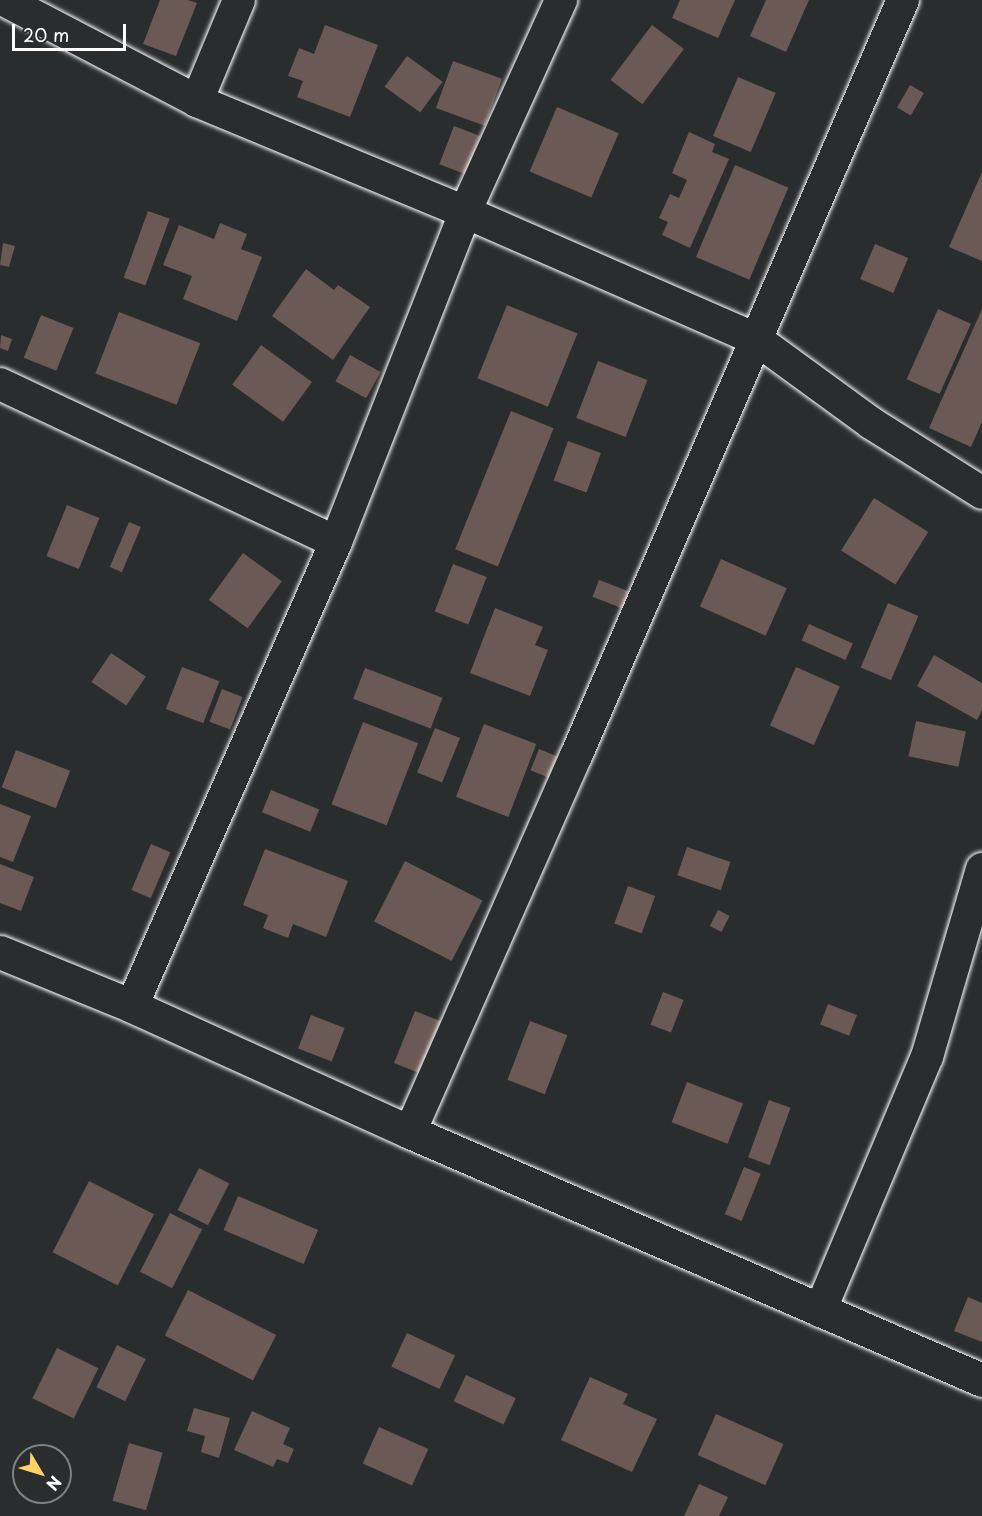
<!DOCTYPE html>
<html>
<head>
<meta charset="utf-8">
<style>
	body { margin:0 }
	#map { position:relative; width:982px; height:1516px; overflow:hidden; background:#2a2d2e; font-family:"Playpen Sans",sans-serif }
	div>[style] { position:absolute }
	.building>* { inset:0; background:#6b5956; transform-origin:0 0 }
	.roads { filter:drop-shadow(0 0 2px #fff) drop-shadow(0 0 2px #fff) }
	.street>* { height:32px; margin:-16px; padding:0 16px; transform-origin:16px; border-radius:16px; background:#2a2d2e }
	.secondary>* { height:33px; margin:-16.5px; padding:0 16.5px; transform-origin:16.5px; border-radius:16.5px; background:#2a2d2e }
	span { translate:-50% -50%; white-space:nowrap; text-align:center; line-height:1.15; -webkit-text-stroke:6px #2a2d2e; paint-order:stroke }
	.north { position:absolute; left:12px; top:1444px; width:60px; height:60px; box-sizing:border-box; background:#2a2d2e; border:2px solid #7f8182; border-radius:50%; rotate:128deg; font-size:16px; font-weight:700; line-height:24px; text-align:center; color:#fff }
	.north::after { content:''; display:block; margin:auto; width:21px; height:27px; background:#ffd166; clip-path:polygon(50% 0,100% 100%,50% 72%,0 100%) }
	.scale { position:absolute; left:12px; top:24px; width:114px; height:27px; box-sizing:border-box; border:3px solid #fff; border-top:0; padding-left:8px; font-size:18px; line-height:21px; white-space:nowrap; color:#fff; -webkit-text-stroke:4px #2a2d2e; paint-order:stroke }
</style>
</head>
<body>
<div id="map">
	<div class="building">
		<div style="clip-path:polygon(160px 0,188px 0,197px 3px,176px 56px,143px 44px)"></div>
		<div style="clip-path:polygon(680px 0,735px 0,718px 38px,672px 18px)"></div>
		<div style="clip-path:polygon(766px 0,809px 0,786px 52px,750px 36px)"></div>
		<div style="clip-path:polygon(325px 25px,378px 45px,350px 117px,297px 97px,303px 81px,288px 76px,299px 48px,314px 54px)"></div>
		<div style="left:652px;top:25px;width:40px;height:69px;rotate:37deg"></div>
		<div style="left:407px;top:56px;width:44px;height:38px;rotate:36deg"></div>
		<div style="left:453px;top:61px;width:52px;height:50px;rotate:20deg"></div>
		<div style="left:738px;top:77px;width:41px;height:64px;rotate:23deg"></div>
		<div style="left:910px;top:85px;width:16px;height:26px;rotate:30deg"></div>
		<div style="left:557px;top:107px;width:67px;height:70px;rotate:23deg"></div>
		<div style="left:454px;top:126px;width:28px;height:41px;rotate:21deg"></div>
		<div style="clip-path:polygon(689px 132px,715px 144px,712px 152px,729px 159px,690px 248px,662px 235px,668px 222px,659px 218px,670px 194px,679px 198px,687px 180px,672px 173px)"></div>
		<div style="left:735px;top:165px;width:58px;height:100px;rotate:23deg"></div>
		<div style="clip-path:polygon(982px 172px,982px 261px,949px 247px)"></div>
		<div style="left:148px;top:211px;width:23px;height:71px;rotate:20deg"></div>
		<div style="clip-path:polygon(220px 223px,247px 234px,241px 249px,262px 257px,237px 321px,183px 299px,192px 276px,163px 265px,179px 225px,214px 239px)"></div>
		<div style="clip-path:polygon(3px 243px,15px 246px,9px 267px,0 265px)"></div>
		<div style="left:875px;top:244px;width:36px;height:38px;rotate:23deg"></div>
		<div style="clip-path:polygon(306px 269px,334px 290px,338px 285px,370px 307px,333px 360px,272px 316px)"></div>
		<div style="left:507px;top:305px;width:76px;height:79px;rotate:22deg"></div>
		<div style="left:938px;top:309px;width:36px;height:77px;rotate:24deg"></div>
		<div style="clip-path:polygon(982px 309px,982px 422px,971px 447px,929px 428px)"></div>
		<div style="left:119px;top:312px;width:87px;height:66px;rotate:21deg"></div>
		<div style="left:41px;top:315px;width:35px;height:46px;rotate:22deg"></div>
		<div style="clip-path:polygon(1px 335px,12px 339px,8px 351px,0 348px)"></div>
		<div style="left:261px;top:345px;width:63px;height:49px;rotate:36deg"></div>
		<div style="left:350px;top:355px;width:35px;height:30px;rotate:29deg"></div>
		<div style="left:598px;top:361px;width:53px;height:61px;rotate:21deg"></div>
		<div style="left:511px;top:411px;width:46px;height:149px;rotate:22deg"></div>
		<div style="left:568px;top:441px;width:35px;height:42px;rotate:20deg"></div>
		<div style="left:874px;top:498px;width:64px;height:62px;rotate:32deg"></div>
		<div style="left:67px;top:505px;width:35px;height:55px;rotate:22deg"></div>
		<div style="left:129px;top:522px;width:13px;height:49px;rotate:23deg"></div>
		<div style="left:243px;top:553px;width:48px;height:58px;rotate:36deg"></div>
		<div style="left:721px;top:559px;width:72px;height:52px;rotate:24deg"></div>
		<div style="left:453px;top:564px;width:36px;height:51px;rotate:21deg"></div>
		<div style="left:599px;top:580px;width:33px;height:18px;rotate:21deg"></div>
		<div style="left:888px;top:603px;width:33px;height:70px;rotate:23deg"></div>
		<div style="clip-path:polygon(495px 608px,543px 627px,535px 645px,548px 650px,530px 696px,470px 673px)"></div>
		<div style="left:809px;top:624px;width:48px;height:18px;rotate:24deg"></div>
		<div style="left:111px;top:653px;width:42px;height:35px;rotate:34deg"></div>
		<div style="clip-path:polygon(934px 655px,982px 683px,982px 710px,977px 720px,917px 686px)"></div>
		<div style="left:182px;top:667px;width:40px;height:45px;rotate:21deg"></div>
		<div style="left:796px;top:667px;width:48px;height:64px;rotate:24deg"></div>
		<div style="left:365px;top:668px;width:83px;height:33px;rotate:21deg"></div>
		<div style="left:222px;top:689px;width:22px;height:35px;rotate:21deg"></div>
		<div style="left:916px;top:721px;width:51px;height:36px;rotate:12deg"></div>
		<div style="left:363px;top:722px;width:59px;height:88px;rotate:21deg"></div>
		<div style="left:484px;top:724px;width:56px;height:78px;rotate:21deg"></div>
		<div style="left:435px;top:728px;width:27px;height:48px;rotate:22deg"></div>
		<div style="left:539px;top:749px;width:24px;height:23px;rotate:22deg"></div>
		<div style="left:16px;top:750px;width:58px;height:40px;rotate:21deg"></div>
		<div style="left:271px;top:790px;width:52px;height:24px;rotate:22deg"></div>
		<div style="clip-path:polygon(0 804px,31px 816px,13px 862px,0 857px)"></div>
		<div style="left:151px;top:844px;width:21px;height:50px;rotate:23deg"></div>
		<div style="left:687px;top:847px;width:46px;height:30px;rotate:19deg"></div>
		<div style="clip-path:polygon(265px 849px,348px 881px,326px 937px,293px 924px,288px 938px,263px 928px,268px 915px,243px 905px)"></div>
		<div style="left:405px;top:861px;width:87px;height:68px;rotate:27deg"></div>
		<div style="clip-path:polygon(0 864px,34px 877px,21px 911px,0 903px)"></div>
		<div style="left:628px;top:886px;width:29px;height:40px;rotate:20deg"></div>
		<div style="left:718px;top:910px;width:13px;height:18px;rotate:27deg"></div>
		<div style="left:663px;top:992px;width:22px;height:35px;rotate:21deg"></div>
		<div style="left:828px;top:1004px;width:31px;height:22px;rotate:21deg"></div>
		<div style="left:415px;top:1011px;width:29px;height:56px;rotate:22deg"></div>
		<div style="left:311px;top:1015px;width:36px;height:36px;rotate:21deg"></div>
		<div style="left:530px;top:1021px;width:40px;height:63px;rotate:21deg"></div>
		<div style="left:687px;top:1082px;width:60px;height:43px;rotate:21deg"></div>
		<div style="left:769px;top:1100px;width:23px;height:61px;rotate:20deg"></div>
		<div style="left:744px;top:1167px;width:18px;height:51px;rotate:22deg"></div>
		<div style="left:199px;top:1168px;width:34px;height:47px;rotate:27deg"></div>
		<div style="left:89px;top:1181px;width:73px;height:80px;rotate:27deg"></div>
		<div style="left:238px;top:1196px;width:87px;height:37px;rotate:23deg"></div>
		<div style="left:170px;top:1213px;width:36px;height:66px;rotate:27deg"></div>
		<div style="left:188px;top:1290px;width:99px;height:51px;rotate:27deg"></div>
		<div style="clip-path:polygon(968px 1297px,982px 1303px,982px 1342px,954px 1331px)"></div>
		<div style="left:407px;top:1333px;width:53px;height:37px;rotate:25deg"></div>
		<div style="left:117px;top:1345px;width:32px;height:47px;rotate:26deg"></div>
		<div style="left:57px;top:1348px;width:46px;height:56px;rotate:26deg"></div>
		<div style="left:466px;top:1375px;width:55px;height:29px;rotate:25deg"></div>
		<div style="clip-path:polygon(590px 1377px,628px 1394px,623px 1404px,657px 1419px,632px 1472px,561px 1440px)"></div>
		<div style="clip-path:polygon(194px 1408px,230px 1418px,219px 1458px,201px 1452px,205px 1436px,187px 1431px)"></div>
		<div style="clip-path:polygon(252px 1411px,290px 1428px,283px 1444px,294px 1449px,288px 1463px,277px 1459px,273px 1467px,234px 1450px)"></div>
		<div style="left:716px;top:1414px;width:74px;height:45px;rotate:24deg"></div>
		<div style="left:379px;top:1427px;width:54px;height:40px;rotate:24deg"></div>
		<div style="left:129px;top:1443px;width:35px;height:60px;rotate:16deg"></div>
		<div style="clip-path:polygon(699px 1484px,728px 1497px,719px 1516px,684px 1516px)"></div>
	</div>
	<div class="roads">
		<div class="street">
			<div style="left:4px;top:0;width:218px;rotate:27.6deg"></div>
			<div style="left:197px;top:101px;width:290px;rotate:22.5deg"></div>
			<div style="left:465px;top:212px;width:318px;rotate:23.6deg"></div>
			<div style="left:756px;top:339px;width:142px;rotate:36.1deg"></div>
			<div style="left:871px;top:423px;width:131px;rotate:32.2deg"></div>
			<div style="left:197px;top:101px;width:109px;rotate:-67.4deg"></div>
			<div style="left:0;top:384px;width:371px;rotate:25.2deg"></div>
			<div style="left:132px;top:1006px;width:507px;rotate:-66.27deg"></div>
			<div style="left:336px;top:542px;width:354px;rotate:-68.6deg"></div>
			<div style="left:465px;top:212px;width:233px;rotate:-65.6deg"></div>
			<div style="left:410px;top:1132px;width:411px;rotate:-66.2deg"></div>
			<div style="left:576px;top:756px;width:824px;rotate:-66.61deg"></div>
			<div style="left:820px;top:1311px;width:276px;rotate:-67.2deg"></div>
			<div style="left:927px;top:1057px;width:196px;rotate:-73.7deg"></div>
		</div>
		<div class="secondary">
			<div style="left:0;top:952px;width:143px;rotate:22.2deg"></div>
			<div style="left:132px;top:1006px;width:305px;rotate:24.4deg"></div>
			<div style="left:410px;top:1132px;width:623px;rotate:23.44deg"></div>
		</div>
	</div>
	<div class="north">N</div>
	<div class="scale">20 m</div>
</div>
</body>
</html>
